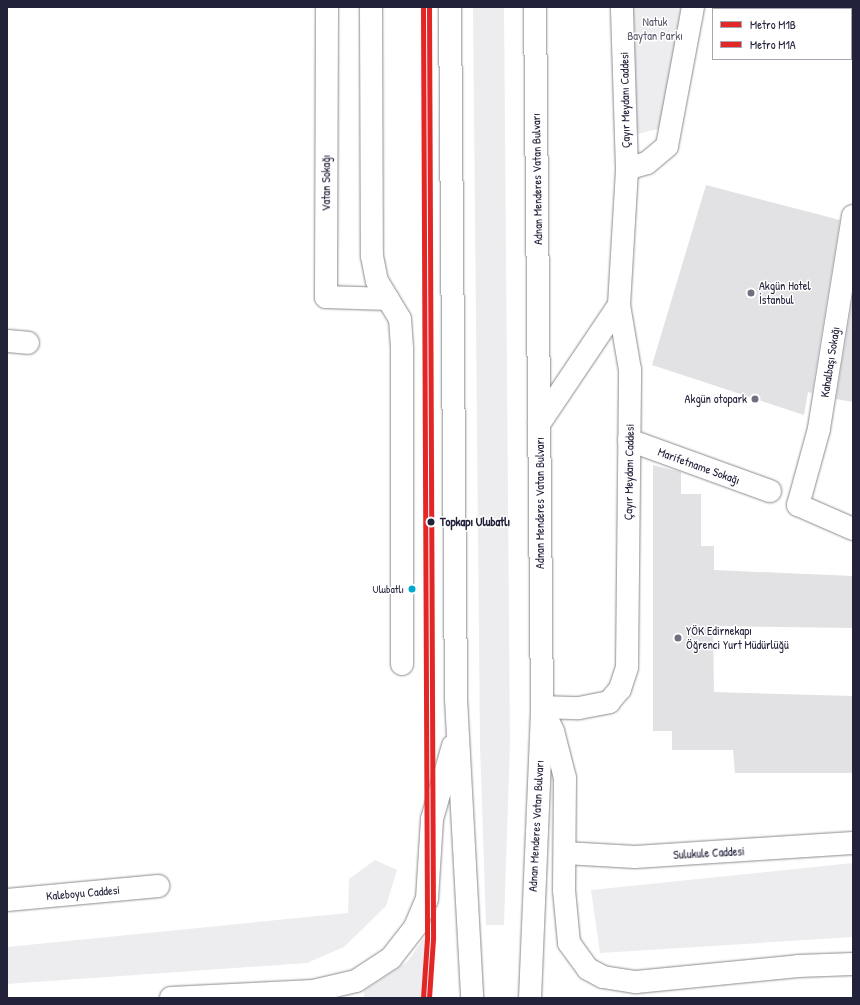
<!DOCTYPE html>
<html>
<head>
<meta charset="utf-8">
<style>
	body { margin:0 }
	#map { position:relative; width:860px; height:1005px; overflow:hidden; background:#fff; font-family:"Patrick Hand",sans-serif }
	div>[style] { position:absolute }
	.green>* { inset:0; background:#ededef }
	.building>* { inset:0; background:#e2e2e4 }
	.roads { filter:drop-shadow(0 0 1px #8a8a8f) drop-shadow(0 0 1px #8a8a8f) }
	.street>* { height:22px; margin:-11px; padding:0 11px; transform-origin:11px; border-radius:11px; background:#fff }
	.secondary>* { height:22px; margin:-11px; padding:0 11px; transform-origin:11px; border-radius:11px; background:#fff }
	.primary>* { height:22px; margin:-11px; padding:0 11px; transform-origin:11px; border-radius:11px; background:#fff }
	.metro-1>* { height:5px; margin:-2.5px; padding:0 2.5px; transform-origin:2.5px; border-radius:2.5px; background:#e32726 }
	.metro-2>* { height:5px; margin:-2.5px; padding:0 2.5px; transform-origin:2.5px; border-radius:2.5px; background:#e32726 }
	.dots>* { width:11px; height:11px; translate:-50% -50%; box-sizing:border-box; border:2px solid #fff; border-radius:50% }
	span { translate:-50% -50%; white-space:nowrap; text-align:center; line-height:1.15; -webkit-text-stroke:3px #fff; paint-order:stroke }
	.bus-label { font-size:11px; color:#22223b }
	.right { translate:-100% -50%; text-align:right }
	.park-label { font-size:12px; color:#5b5b6d }
	.street-label { font-size:12px; color:#22223b }
	.poi-label { font-size:12px; color:#22223b }
	.left { translate:0 -50%; text-align:left }
	.stop-label { font-size:12px; color:#22223b; font-weight:700 }
	.frame { position:absolute; inset:0; border:8px solid #22223b; pointer-events:none }
	.legend { position:absolute; left:712px; top:8px; width:140px; height:52px; box-sizing:border-box; background:#fff; border:1px solid #a7a7b1; margin:0; padding:5px 7px; list-style:none; font-size:12px; color:#22223b }
	.legend li { display:flex; align-items:center; gap:8px; height:20px }
	.legend b { width:20px; border:1px solid #a7a7b1 }
</style>
</head>
<body>
<div id="map">
	<div class="green">
		<div style="clip-path:polygon(473px 7px,504px 7px,510px 743px,504px 925px,486px 925px,480px 745px)"></div>
		<div style="clip-path:polygon(633px 7px,681px 7px,662px 128px,637px 134px)"></div>
		<div style="clip-path:polygon(375px 860px,397px 870px,386px 906px,344px 947px,307px 963px,7px 984px,7px 947px,348px 913px,349px 879px)"></div>
		<div style="clip-path:polygon(853px 863px,853px 937px,600px 953px,591px 890px)"></div>
		<div style="clip-path:polygon(423px 939px,429px 941px,431px 998px,364px 998px,364px 991px,408px 961px)"></div>
	</div>
	<div class="building">
		<div style="clip-path:polygon(706px 185px,840px 220px,812px 393px,808px 392px,804px 415px,652px 365px)"></div>
		<div style="clip-path:polygon(853px 295px,853px 402px,836px 399px)"></div>
		<div style="clip-path:polygon(653px 465px,681px 472px,681px 494px,701px 494px,701px 546px,714px 546px,714px 570px,853px 576px,853px 628px,713px 626px,714px 692px,853px 696px,853px 773px,735px 773px,733px 750px,672px 750px,672px 731px,653px 731px)"></div>
	</div>
	<div class="roads">
		<div class="street">
			<div style="left:327px;top:7px;width:290px;rotate:90.2deg"></div>
			<div style="left:326px;top:297px;width:62px;rotate:1.8deg"></div>
			<div style="left:371px;top:7px;width:249px;rotate:89.8deg"></div>
			<div style="left:372px;top:256px;width:25px;rotate:79deg"></div>
			<div style="left:377px;top:281px;width:44px;rotate:58.8deg"></div>
			<div style="left:400px;top:319px;width:31px;rotate:86deg"></div>
			<div style="left:402px;top:350px;width:314px;rotate:90deg"></div>
			<div style="left:627px;top:169px;width:21px;rotate:-17deg"></div>
			<div style="left:647px;top:163px;width:26px;rotate:-40deg"></div>
			<div style="left:667px;top:146px;width:141px;rotate:-79.4deg"></div>
			<div style="left:853px;top:216px;width:216px;rotate:99.1deg"></div>
			<div style="left:819px;top:429px;width:79px;rotate:105.4deg"></div>
			<div style="left:798px;top:505px;width:60px;rotate:23.6deg"></div>
			<div style="left:7px;top:341px;width:21px;rotate:5deg"></div>
			<div style="left:629px;top:440px;width:150px;rotate:19.9deg"></div>
			<div style="left:542px;top:707px;width:37px;rotate:2deg"></div>
			<div style="left:579px;top:708px;width:31px;rotate:-11deg"></div>
			<div style="left:609px;top:702px;width:17px;rotate:-50deg"></div>
			<div style="left:620px;top:689px;width:23px;rotate:-72deg"></div>
			<div style="left:627px;top:667px;width:297px;rotate:-89.4deg"></div>
			<div style="left:630px;top:370px;width:66px;rotate:-99.6deg"></div>
			<div style="left:7px;top:900px;width:152px;rotate:-5.3deg"></div>
		</div>
		<div class="secondary">
			<div style="left:619px;top:305px;width:136px;rotate:-86.6deg"></div>
			<div style="left:627px;top:169px;width:162px;rotate:-91.8deg"></div>
			<div style="left:565px;top:853px;width:70px;rotate:3.3deg"></div>
			<div style="left:635px;top:857px;width:218px;rotate:-3.7deg"></div>
		</div>
		<div class="primary">
			<div style="left:450px;top:7px;width:692px;rotate:89.5deg"></div>
			<div style="left:456px;top:699px;width:299px;rotate:86.9deg"></div>
			<div style="left:539px;top:424px;width:143px;rotate:-56.1deg"></div>
			<div style="left:544px;top:712px;width:21px;rotate:65deg"></div>
			<div style="left:553px;top:731px;width:49px;rotate:75.7deg"></div>
			<div style="left:565px;top:778px;width:112px;rotate:90.5deg"></div>
			<div style="left:564px;top:890px;width:53px;rotate:84.6deg"></div>
			<div style="left:569px;top:943px;width:32px;rotate:54deg"></div>
			<div style="left:588px;top:969px;width:17px;rotate:28deg"></div>
			<div style="left:603px;top:977px;width:33px;rotate:9deg"></div>
			<div style="left:636px;top:982px;width:163px;rotate:-5.6deg"></div>
			<div style="left:798px;top:966px;width:55px;rotate:-2.1deg"></div>
			<div style="left:171px;top:998px;width:142px;rotate:-2.8deg"></div>
			<div style="left:313px;top:991px;width:44px;rotate:-13.1deg"></div>
			<div style="left:356px;top:981px;width:42px;rotate:-33.3deg"></div>
			<div style="left:391px;top:958px;width:39px;rotate:-52deg"></div>
			<div style="left:415px;top:927px;width:30px;rotate:-67deg"></div>
			<div style="left:427px;top:899px;width:80px;rotate:-86.4deg"></div>
			<div style="left:432px;top:819px;width:76px;rotate:-74deg"></div>
			<div style="left:530px;top:998px;width:291px;rotate:-87.6deg"></div>
			<div style="left:542px;top:707px;width:700px;rotate:-90.57deg"></div>
		</div>
	</div>
	<div class="metro-1">
		<div style="left:429px;top:7px;width:932px;rotate:89.75deg"></div>
		<div style="left:433px;top:939px;width:59px;rotate:93.9deg"></div>
	</div>
	<div class="metro-2">
		<div style="left:423px;top:7px;width:932px;rotate:89.75deg"></div>
		<div style="left:427px;top:939px;width:59px;rotate:93.9deg"></div>
	</div>
	<div class="dots">
		<div style="left:751px;top:293px;background:#6f6f80"></div>
		<div style="left:755px;top:399px;background:#6f6f80"></div>
		<div style="left:431px;top:522px;background:#22223b"></div>
		<div style="left:412px;top:589px;background:#00a9ce"></div>
		<div style="left:678px;top:638px;background:#6f6f80"></div>
	</div>
	<div class="bus-label">
		<span class="right" style="left:404px;top:589px">Ulubatlı</span>
	</div>
	<div class="park-label">
		<span style="left:655px;top:29px">Natuk<br>Baytan Parkı</span>
	</div>
	<div class="street-label">
		<span style="left:625px;top:100px;rotate:-91deg">Çayır Meydanı Caddesi</span>
		<span style="left:537px;top:179px;rotate:-91deg">Adnan Menderes Vatan Bulvarı</span>
		<span style="left:326px;top:183px;rotate:-90deg">Vatan Sokağı</span>
		<span style="left:830px;top:362px;rotate:-81deg">Kahalbaşı Sokağı</span>
		<span style="left:699px;top:466px;rotate:20deg">Marifetname Sokağı</span>
		<span style="left:629px;top:472px;rotate:-89deg">Çayır Meydanı Caddesi</span>
		<span style="left:540px;top:503px;rotate:-90deg">Adnan Menderes Vatan Bulvarı</span>
		<span style="left:536px;top:826px;rotate:-87deg">Adnan Menderes Vatan Bulvarı</span>
		<span style="left:709px;top:853px;rotate:-3deg">Sulukule Caddesi</span>
		<span style="left:83px;top:893px;rotate:-5deg">Kaleboyu Caddesi</span>
	</div>
	<div class="poi-label">
		<span class="left" style="left:759px;top:293px">Akgün Hotel<br>İstanbul</span>
		<span class="right" style="left:747px;top:399px">Akgün otopark</span>
		<span class="left" style="left:686px;top:638px">YÖK Edirnekapı<br>Öğrenci Yurt Müdürlüğü</span>
	</div>
	<div class="stop-label">
		<span class="left" style="left:440px;top:522px">Topkapı Ulubatlı</span>
	</div>
	<div class="frame"></div>
	<ul class="legend">
	<li><b style="height:5px;background:#e32726"></b>Metro M1B</li>
	<li><b style="height:5px;background:#e32726"></b>Metro M1A</li>
	</ul>
</div>
</body>
</html>
